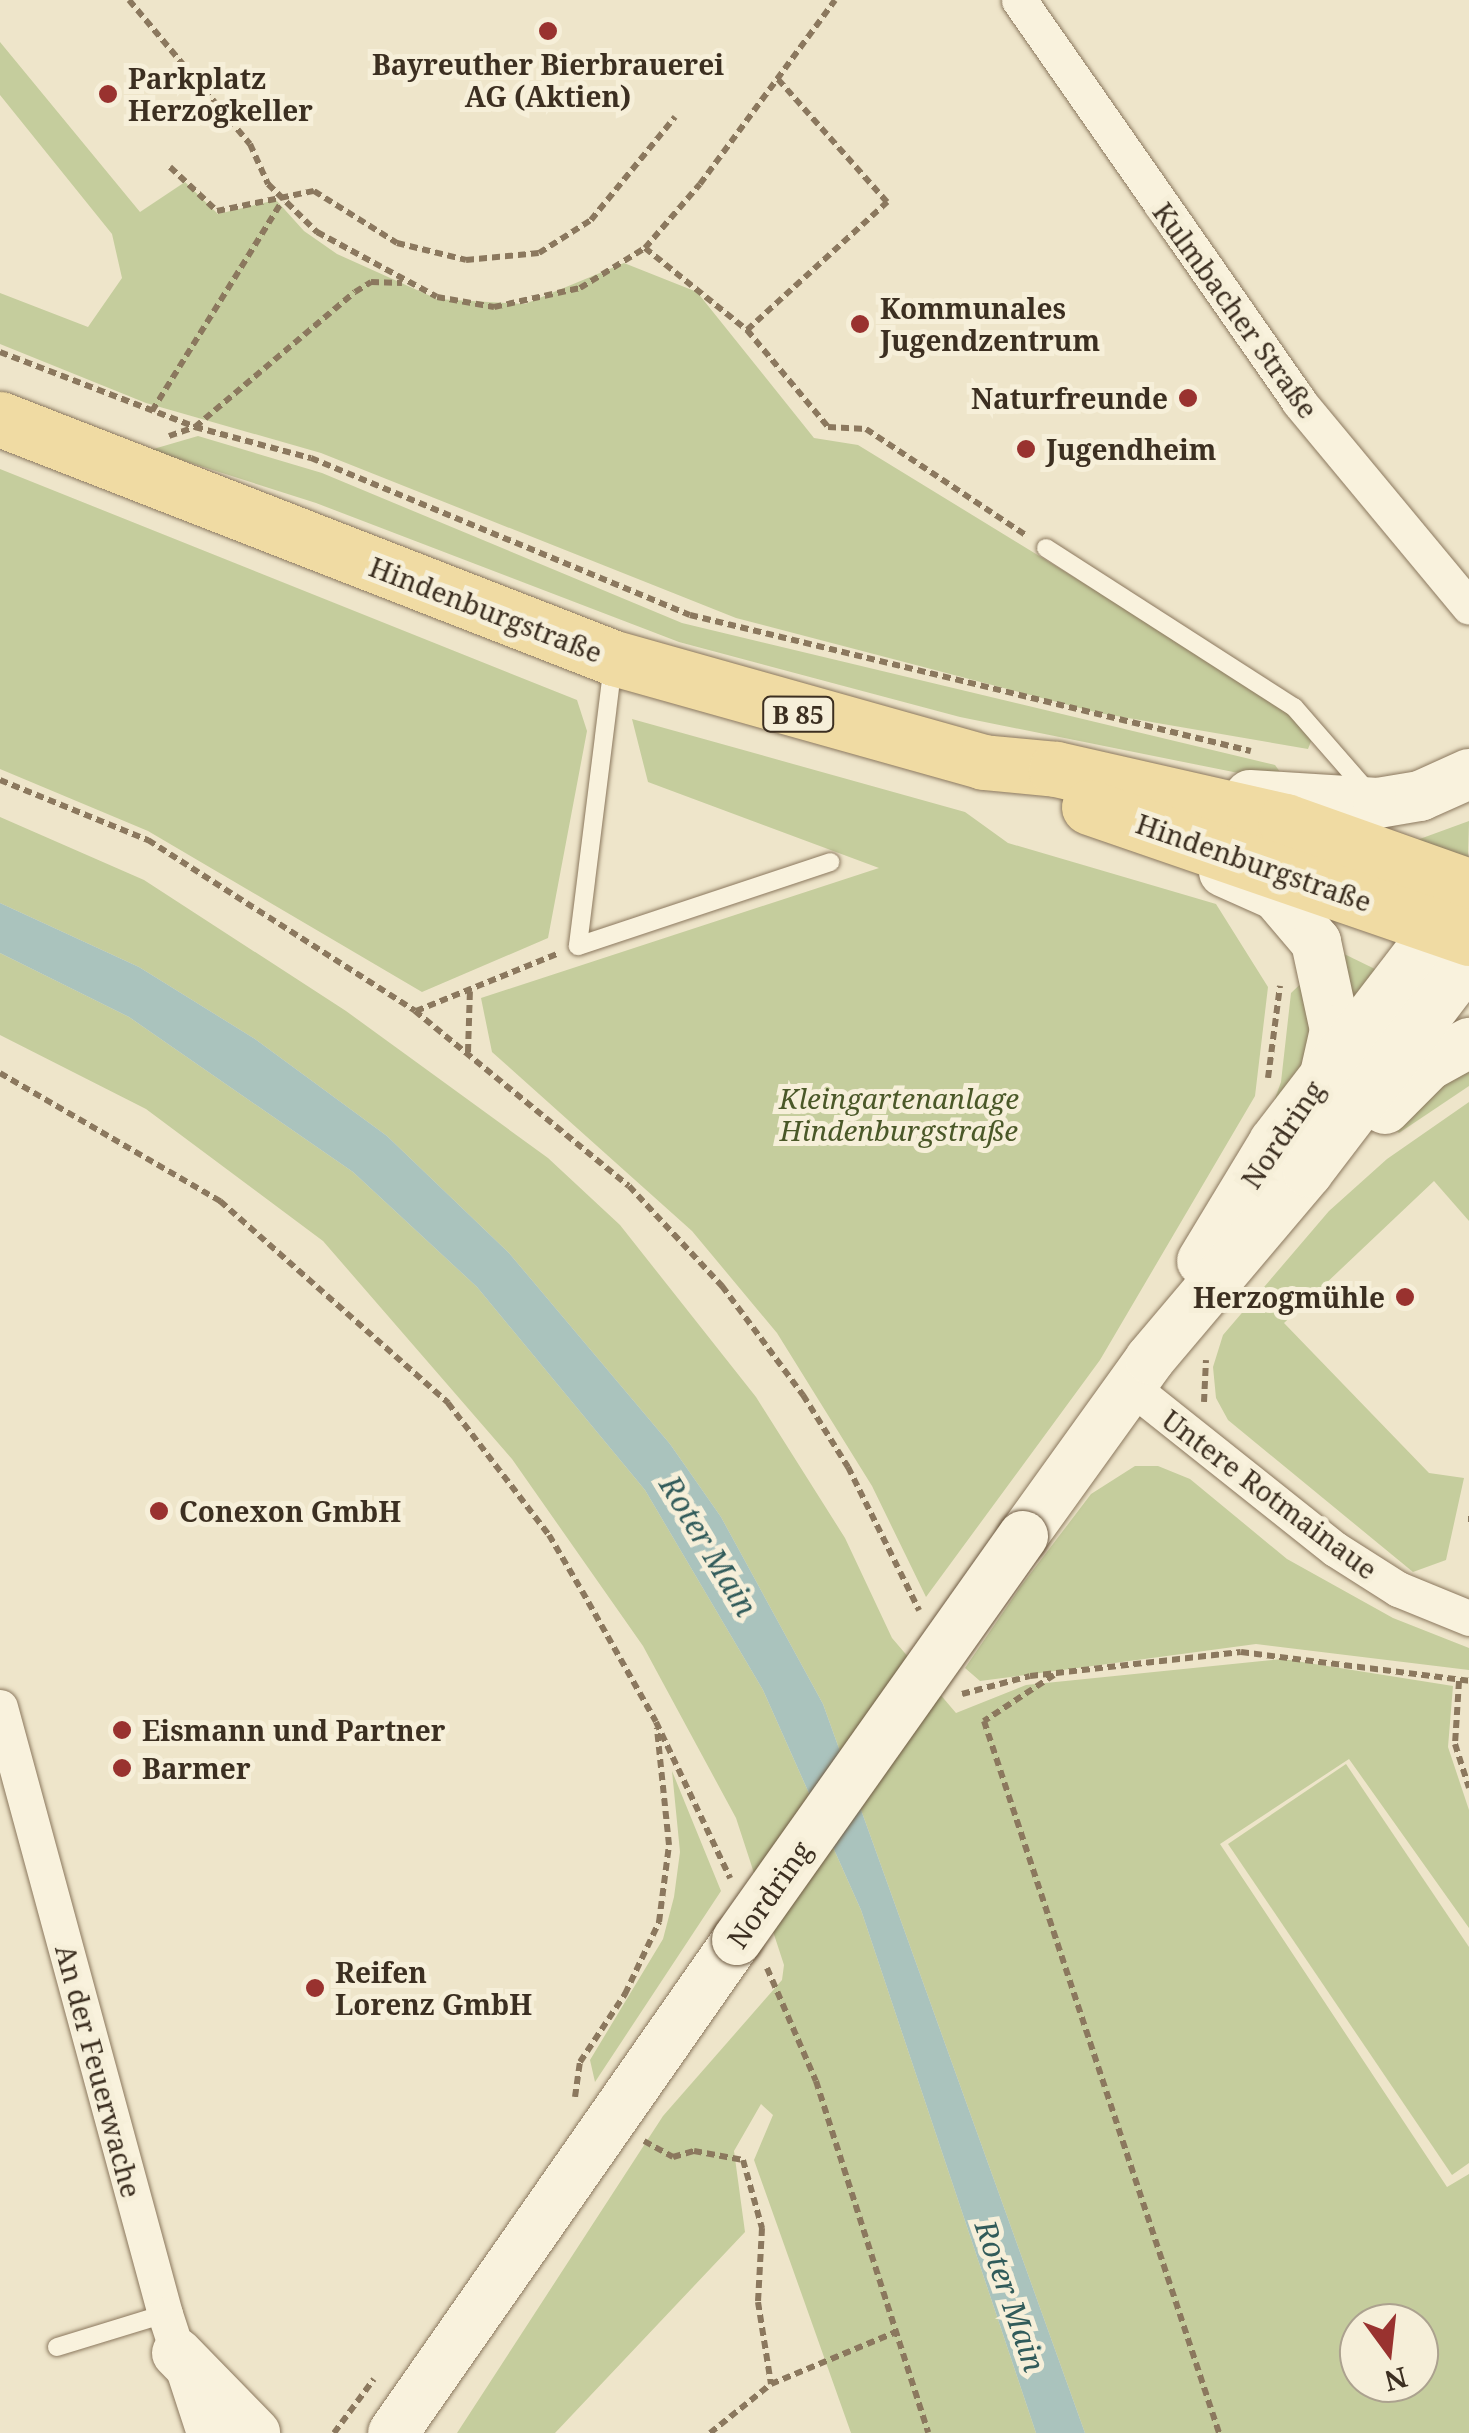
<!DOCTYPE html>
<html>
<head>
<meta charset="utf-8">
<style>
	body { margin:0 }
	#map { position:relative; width:1469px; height:2433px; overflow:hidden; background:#eee5ca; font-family:"Noto Serif",serif }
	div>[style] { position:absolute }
	.green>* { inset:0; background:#c5cd9d }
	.water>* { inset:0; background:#aac3bd }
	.path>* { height:6px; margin-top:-3px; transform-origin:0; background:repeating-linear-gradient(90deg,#8b785e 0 8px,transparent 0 13px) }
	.roads { filter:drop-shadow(0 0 2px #8b785e) drop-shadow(0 0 2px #8b785e) }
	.lane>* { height:18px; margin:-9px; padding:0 9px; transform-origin:9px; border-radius:9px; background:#f9f2dd }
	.street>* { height:35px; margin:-17.5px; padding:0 17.5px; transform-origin:17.5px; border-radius:17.5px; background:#f9f2dd }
	.secondary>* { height:50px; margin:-25px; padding:0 25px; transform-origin:25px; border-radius:25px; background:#f9f2dd }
	.primary>* { height:55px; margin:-27.5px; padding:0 27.5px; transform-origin:27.5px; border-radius:27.5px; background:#f0dba3 }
	.bridges { filter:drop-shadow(0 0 2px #6d5941) drop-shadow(0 0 2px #6d5941) }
	.secondary-bridge>* { height:50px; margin:-25px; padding:0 25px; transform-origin:25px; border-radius:25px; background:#f9f2dd }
	.dots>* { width:28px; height:28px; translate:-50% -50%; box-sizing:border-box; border:5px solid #f6efd9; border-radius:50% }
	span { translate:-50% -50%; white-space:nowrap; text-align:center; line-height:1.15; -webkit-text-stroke:10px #f6efd9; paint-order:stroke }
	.shield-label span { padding:2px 8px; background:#f6efd9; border:2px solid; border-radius:8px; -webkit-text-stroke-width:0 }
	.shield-label { font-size:25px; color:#3c2f21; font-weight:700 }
	.poi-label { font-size:28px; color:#3c2f21; font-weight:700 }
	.left { translate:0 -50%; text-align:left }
	.right { translate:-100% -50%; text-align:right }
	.street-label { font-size:28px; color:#3c2f21 }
	.park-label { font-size:28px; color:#4a5828; font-style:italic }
	.water-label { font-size:30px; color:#315b5a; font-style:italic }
	.north { position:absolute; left:1339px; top:2303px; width:100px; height:100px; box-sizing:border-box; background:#f6efd9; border:2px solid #aca28f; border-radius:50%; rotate:165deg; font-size:28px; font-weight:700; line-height:40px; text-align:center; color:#3c2f21 }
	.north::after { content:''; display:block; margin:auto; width:35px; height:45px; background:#99322f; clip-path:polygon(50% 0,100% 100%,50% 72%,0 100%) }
</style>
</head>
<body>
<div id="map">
	<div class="green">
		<div style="clip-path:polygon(0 42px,140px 212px,185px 182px,218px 214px,276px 200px,304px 231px,337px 254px,437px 299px,525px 304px,624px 263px,697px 292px,814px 438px,858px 445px,1317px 726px,1308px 749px,1099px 713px,736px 618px,321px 453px,146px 403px,0 344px,0 293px,88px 327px,122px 278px,112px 234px,0 95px)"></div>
		<div style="clip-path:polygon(198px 436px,322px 473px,682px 623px,1275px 765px,1288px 783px,960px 717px,679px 642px,316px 503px,150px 450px)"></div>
		<div style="clip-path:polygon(0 469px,577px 700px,587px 731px,548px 938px,422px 992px,148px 831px,0 769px)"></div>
		<div style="clip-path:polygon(632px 719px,965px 812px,1008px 843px,1216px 904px,1268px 987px,1255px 1096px,1100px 1360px,926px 1597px,872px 1486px,777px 1333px,692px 1231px,492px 1052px,481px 998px,879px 868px,648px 782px)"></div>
		<div style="clip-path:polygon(evenodd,0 817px,144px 880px,346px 1011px,548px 1158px,620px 1225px,756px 1397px,845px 1538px,892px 1638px,956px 1713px,1026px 1685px,1283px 1659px,1453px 1686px,1448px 1747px,1469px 1810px,1469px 1928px,1349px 1759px,1220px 1844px,1447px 2187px,1469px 2174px,1469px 2433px,1085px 2433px,823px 1704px,721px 1517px,670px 1444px,509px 1253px,387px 1136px,255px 1039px,139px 967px,0 903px,0 817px,1359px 2323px,1419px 2323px,1419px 2383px,1359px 2383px,1359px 2323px)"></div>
		<div style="clip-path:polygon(1469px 821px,1468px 857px,1406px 844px)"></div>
		<div style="clip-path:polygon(1336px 950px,1377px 970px,1351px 1008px)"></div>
		<div style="clip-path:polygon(0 953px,129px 1017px,353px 1172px,477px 1287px,645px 1490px,763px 1690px,861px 1910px,1036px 2433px,851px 2433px,754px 2160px,773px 2115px,761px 2104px,734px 2151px,745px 2232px,555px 2433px,457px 2433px,663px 2116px,782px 1980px,784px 1965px,736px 1818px,643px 1646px,512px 1459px,323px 1241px,146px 1109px,0 1035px)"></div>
		<div style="clip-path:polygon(1312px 973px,1309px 1064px,1268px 1118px,1281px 1082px,1291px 993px)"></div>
		<div style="clip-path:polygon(1469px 1060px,1469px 1086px,1399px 1133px,1394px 1129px)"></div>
		<div style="clip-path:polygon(1469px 1102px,1469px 1221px,1434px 1181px,1284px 1323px,1429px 1473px,1464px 1478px,1446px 1560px,1413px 1572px,1228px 1420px,1216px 1398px,1213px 1367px,1223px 1335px,1329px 1211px,1387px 1159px)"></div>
		<div style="clip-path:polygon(1135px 1466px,1158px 1466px,1190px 1479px,1287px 1559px,1393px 1618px,1469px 1648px,1469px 1670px,1256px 1644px,980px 1681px,965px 1668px,1021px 1586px,1091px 1494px)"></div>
		<div style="clip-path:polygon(1346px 1764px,1469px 1947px,1469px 2163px,1452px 2175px,1228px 1844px)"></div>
		<div style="clip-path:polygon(672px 1771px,721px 1891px,595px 2082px,590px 2060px,663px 1939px,674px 1897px,680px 1852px)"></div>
	</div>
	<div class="water">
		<div style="clip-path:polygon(0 903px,139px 967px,255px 1039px,387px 1136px,509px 1253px,670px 1444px,721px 1517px,823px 1704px,1085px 2433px,1036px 2433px,861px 1910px,763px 1690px,645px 1490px,477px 1287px,353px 1172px,129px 1017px,0 953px)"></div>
	</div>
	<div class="path">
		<div style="left:129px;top:0;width:188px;rotate:50deg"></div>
		<div style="left:250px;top:144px;width:44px;rotate:65.8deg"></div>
		<div style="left:268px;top:184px;width:69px;rotate:44.4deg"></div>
		<div style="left:317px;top:232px;width:136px;rotate:28.4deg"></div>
		<div style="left:437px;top:297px;width:58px;rotate:10deg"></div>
		<div style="left:494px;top:307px;width:88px;rotate:-12.5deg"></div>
		<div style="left:580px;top:288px;width:76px;rotate:-31.6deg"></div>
		<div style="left:645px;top:248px;width:84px;rotate:-49.3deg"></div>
		<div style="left:700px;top:184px;width:228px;rotate:-53.7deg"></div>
		<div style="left:170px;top:167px;width:64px;rotate:43.1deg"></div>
		<div style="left:217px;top:211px;width:99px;rotate:-11.7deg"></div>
		<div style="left:314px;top:191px;width:98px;rotate:32.1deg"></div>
		<div style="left:397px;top:243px;width:71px;rotate:13.8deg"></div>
		<div style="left:466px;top:260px;width:73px;rotate:-5.5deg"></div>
		<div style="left:539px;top:253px;width:62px;rotate:-32.4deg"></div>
		<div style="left:591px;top:220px;width:133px;rotate:-50.8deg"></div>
		<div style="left:645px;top:248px;width:131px;rotate:38.8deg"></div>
		<div style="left:747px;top:330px;width:190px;rotate:-42.4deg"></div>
		<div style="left:887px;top:202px;width:167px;rotate:-131.6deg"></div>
		<div style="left:747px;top:330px;width:126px;rotate:50.1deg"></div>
		<div style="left:828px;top:427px;width:38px;rotate:3deg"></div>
		<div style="left:866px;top:429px;width:193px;rotate:33.6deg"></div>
		<div style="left:0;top:352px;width:209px;rotate:21deg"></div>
		<div style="left:195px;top:427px;width:120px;rotate:15deg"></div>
		<div style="left:311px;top:458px;width:410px;rotate:22.5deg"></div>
		<div style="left:690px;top:615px;width:577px;rotate:13.63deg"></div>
		<div style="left:152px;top:411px;width:247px;rotate:-58.2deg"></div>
		<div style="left:169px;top:436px;width:28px;rotate:-19deg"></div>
		<div style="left:195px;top:427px;width:209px;rotate:-40.2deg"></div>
		<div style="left:355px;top:292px;width:19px;rotate:-32deg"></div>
		<div style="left:371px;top:282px;width:31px;rotate:2deg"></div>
		<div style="left:0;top:780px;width:160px;rotate:22.1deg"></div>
		<div style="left:148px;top:840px;width:317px;rotate:32.6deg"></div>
		<div style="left:415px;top:1011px;width:276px;rotate:39.3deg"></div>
		<div style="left:629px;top:1186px;width:137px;rotate:47.1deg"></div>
		<div style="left:722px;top:1286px;width:136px;rotate:53.4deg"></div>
		<div style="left:803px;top:1395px;width:85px;rotate:58deg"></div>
		<div style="left:848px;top:1467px;width:160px;rotate:63.6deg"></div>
		<div style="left:416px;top:1011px;width:152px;rotate:-22deg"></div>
		<div style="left:468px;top:1052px;width:64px;rotate:-88.2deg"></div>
		<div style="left:0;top:1073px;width:255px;rotate:30.2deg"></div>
		<div style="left:220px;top:1201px;width:305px;rotate:41.5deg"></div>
		<div style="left:448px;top:1403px;width:166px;rotate:52.6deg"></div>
		<div style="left:549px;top:1535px;width:65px;rotate:59.5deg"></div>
		<div style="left:582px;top:1591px;width:150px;rotate:60.5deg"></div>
		<div style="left:656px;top:1722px;width:173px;rotate:64.6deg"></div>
		<div style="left:1268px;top:1078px;width:93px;rotate:-82.6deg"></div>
		<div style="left:1204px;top:1402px;width:42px;rotate:-87.3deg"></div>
		<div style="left:1468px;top:1519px;width:1px"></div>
		<div style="left:1054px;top:1675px;width:84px;rotate:146.7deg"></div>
		<div style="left:984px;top:1721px;width:750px;rotate:71.73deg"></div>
		<div style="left:1459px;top:1681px;width:63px;rotate:93.6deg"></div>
		<div style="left:1455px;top:1744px;width:46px;rotate:72.3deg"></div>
		<div style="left:962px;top:1694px;width:70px;rotate:-14.8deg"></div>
		<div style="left:1030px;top:1676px;width:212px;rotate:-6.5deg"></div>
		<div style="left:1241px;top:1652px;width:230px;rotate:7.2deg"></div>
		<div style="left:767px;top:1968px;width:123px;rotate:66.6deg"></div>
		<div style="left:816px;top:2081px;width:369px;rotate:72.3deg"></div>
		<div style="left:575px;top:2097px;width:35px;rotate:-82deg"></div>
		<div style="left:580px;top:2062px;width:82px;rotate:-56.5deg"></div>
		<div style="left:625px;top:1994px;width:80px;rotate:-64.7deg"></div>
		<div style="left:659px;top:1922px;width:78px;rotate:-82.6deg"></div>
		<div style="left:669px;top:1845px;width:118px;rotate:-95.9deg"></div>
		<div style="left:644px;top:2141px;width:33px;rotate:29deg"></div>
		<div style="left:673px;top:2157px;width:22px;rotate:-16deg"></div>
		<div style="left:694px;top:2151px;width:50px;rotate:10.4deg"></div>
		<div style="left:743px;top:2160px;width:71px;rotate:74.4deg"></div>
		<div style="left:762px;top:2228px;width:74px;rotate:93.1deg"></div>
		<div style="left:758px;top:2302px;width:83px;rotate:81deg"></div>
		<div style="left:334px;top:2433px;width:67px;rotate:-53.5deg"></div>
		<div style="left:710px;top:2433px;width:78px;rotate:-38.8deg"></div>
		<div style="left:771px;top:2384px;width:135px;rotate:-22.6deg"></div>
	</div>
	<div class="roads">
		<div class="lane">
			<div style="left:1046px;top:548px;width:295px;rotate:32.7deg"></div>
			<div style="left:1294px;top:707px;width:116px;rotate:48.9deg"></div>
			<div style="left:613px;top:664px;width:284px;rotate:97.1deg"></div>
			<div style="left:578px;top:946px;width:266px;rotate:-18.4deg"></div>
			<div style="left:57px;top:2347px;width:113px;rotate:-17deg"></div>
		</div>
		<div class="street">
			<div style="left:1019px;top:0;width:490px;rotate:55.1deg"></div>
			<div style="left:1299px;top:402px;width:266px;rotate:50.3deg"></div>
			<div style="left:1130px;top:1386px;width:262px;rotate:38.5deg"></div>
			<div style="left:1335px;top:1549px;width:75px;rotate:32.4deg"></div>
			<div style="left:1398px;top:1589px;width:77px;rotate:22.2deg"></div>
			<div style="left:0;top:1707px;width:629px;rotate:74.79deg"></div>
			<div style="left:165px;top:2314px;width:125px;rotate:71.9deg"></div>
		</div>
		<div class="secondary">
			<div style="left:1250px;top:795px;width:128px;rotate:3.6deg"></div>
			<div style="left:1378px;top:803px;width:43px;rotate:-9.5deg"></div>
			<div style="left:1420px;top:796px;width:54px;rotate:-24.2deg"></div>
			<div style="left:1224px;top:872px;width:57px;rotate:23.9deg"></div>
			<div style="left:1276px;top:895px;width:62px;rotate:49.6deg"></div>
			<div style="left:1316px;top:942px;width:90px;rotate:77.8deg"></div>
			<div style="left:1335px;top:1030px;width:41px;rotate:102.7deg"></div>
			<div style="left:1385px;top:1109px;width:62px;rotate:-45deg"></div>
			<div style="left:1429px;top:1065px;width:46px;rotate:-28.8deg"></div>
			<div style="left:1202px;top:1261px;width:139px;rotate:-58.8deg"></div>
			<div style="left:1274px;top:1142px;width:310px;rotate:-52.5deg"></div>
			<div style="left:1023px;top:1536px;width:218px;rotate:-54.3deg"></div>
			<div style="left:1150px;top:1359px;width:245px;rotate:-49.8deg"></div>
			<div style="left:1308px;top:1172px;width:265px;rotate:-52.7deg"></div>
			<div style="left:177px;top:2353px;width:112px;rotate:45.7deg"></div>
			<div style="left:393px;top:2433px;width:601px;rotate:-55.09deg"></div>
		</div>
		<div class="primary">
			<div style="left:0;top:419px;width:659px;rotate:21.27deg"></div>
			<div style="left:614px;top:658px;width:383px;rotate:15.7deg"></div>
			<div style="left:983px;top:762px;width:73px;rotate:5.5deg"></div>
			<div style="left:1056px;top:769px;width:235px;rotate:12.8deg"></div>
			<div style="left:1285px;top:821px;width:195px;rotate:19.5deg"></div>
			<div style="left:1089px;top:807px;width:402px;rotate:19deg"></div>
		</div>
	</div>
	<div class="bridges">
		<div class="secondary-bridge">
			<div style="left:737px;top:1940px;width:495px;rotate:-54.7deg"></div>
		</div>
	</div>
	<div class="dots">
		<div style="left:548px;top:31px;background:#99322f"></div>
		<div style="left:108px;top:94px;background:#99322f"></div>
		<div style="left:860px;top:324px;background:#99322f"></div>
		<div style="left:1188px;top:398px;background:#99322f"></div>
		<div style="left:1026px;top:449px;background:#99322f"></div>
		<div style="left:1405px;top:1297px;background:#99322f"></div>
		<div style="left:159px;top:1511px;background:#99322f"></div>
		<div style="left:122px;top:1730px;background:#99322f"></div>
		<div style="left:122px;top:1768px;background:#99322f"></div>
		<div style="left:315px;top:1988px;background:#99322f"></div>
	</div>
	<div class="shield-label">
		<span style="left:798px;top:714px">B 85</span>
	</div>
	<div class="poi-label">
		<span style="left:548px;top:80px">Bayreuther Bierbrauerei<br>AG (Aktien)</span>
		<span class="left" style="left:128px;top:94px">Parkplatz<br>Herzogkeller</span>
		<span class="left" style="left:880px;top:324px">Kommunales<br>Jugendzentrum</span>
		<span class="right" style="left:1168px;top:398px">Naturfreunde</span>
		<span class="left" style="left:1046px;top:449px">Jugendheim</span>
		<span class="right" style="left:1385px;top:1297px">Herzogmühle</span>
		<span class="left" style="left:179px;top:1511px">Conexon GmbH</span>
		<span class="left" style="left:142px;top:1730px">Eismann und Partner</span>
		<span class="left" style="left:142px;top:1768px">Barmer</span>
		<span class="left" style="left:335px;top:1988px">Reifen<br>Lorenz GmbH</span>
	</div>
	<div class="street-label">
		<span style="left:1236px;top:310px;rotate:54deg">Kulmbacher Straße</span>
		<span style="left:486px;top:609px;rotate:21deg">Hindenburgstraße</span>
		<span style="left:1254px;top:862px;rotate:19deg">Hindenburgstraße</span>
		<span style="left:1282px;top:1134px;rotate:-56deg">Nordring</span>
		<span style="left:1270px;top:1494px;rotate:37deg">Untere Rotmainaue</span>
		<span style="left:769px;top:1894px;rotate:-55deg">Nordring</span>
		<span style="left:99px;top:2071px;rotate:75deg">An der Feuerwache</span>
	</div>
	<div class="park-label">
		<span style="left:899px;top:1114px">Kleingartenanlage<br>Hindenburgstraße</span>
	</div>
	<div class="water-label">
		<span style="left:708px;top:1546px;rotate:59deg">Roter Main</span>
		<span style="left:1010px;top:2296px;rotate:71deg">Roter Main</span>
	</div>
	<div class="north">N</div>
</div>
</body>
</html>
